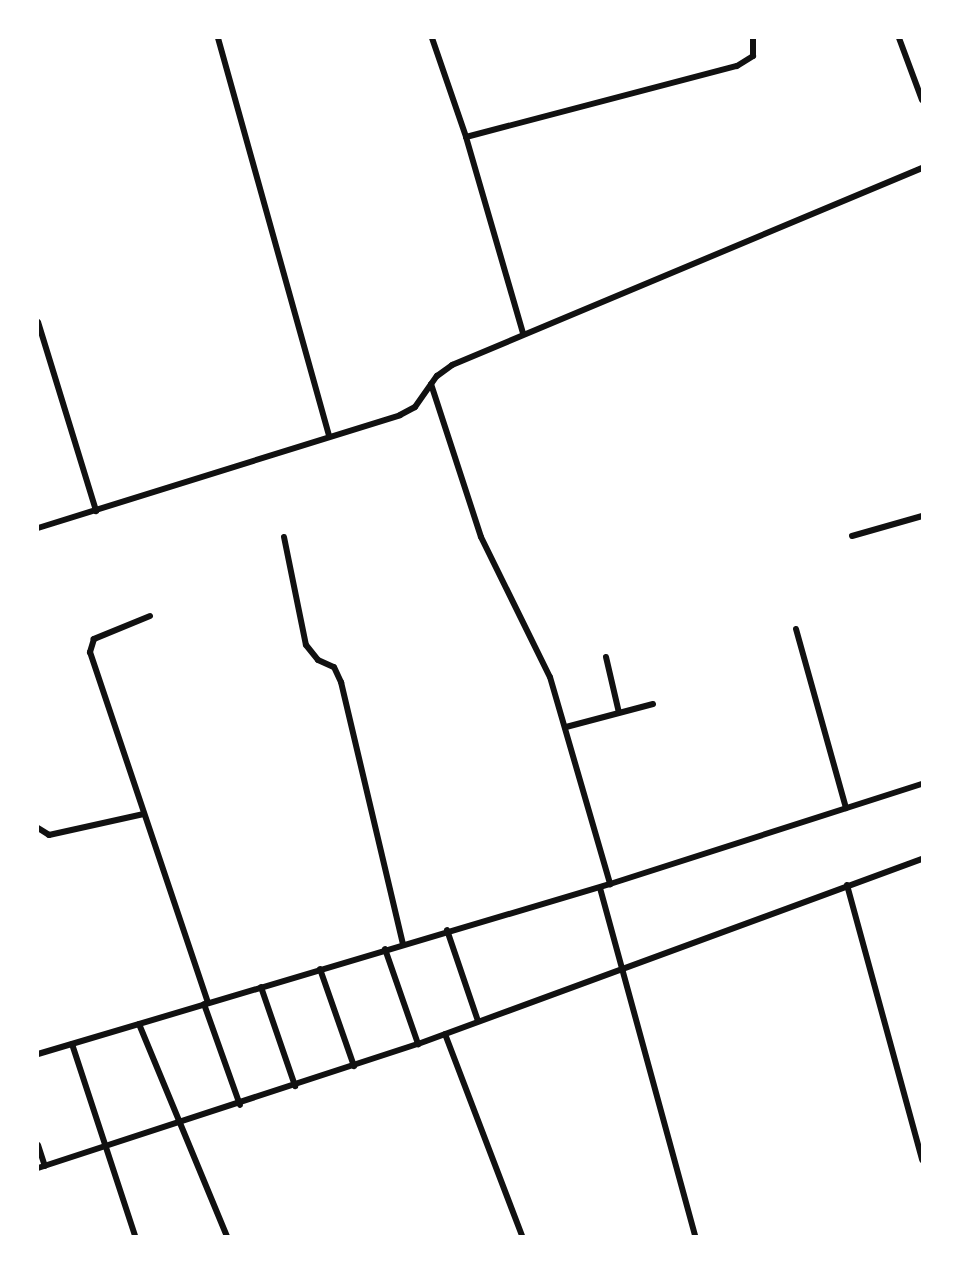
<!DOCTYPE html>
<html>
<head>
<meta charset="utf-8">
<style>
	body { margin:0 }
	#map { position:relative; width:960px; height:1274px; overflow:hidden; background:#fff; font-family:Inter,sans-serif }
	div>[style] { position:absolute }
	.minor>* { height:6px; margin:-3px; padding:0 3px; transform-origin:3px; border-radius:3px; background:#111 }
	span { translate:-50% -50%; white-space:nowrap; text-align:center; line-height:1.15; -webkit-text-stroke:6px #fff; paint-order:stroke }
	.frame { position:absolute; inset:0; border:39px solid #fff; pointer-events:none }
</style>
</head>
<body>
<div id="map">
	<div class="minor">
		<div style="left:218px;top:38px;width:413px;rotate:74.4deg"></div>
		<div style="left:432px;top:38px;width:105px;rotate:71deg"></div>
		<div style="left:466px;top:137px;width:204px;rotate:73.8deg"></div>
		<div style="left:899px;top:38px;width:66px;rotate:69.6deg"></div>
		<div style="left:466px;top:137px;width:280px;rotate:-14.7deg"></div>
		<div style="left:737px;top:66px;width:19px;rotate:-32deg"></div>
		<div style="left:753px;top:56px;width:18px;rotate:-90deg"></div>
		<div style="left:38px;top:322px;width:198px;rotate:72.9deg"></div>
		<div style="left:431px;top:384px;width:161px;rotate:71.9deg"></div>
		<div style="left:481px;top:537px;width:156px;rotate:63.8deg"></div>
		<div style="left:550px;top:677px;width:216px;rotate:73.8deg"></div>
		<div style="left:38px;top:528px;width:379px;rotate:-17.3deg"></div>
		<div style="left:400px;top:415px;width:17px;rotate:-28deg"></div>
		<div style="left:415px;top:407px;width:38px;rotate:-55deg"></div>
		<div style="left:437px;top:376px;width:19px;rotate:-36deg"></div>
		<div style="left:452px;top:365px;width:510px;rotate:-22.74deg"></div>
		<div style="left:852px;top:536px;width:73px;rotate:-15.9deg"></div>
		<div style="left:284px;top:537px;width:110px;rotate:78.5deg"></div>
		<div style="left:306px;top:645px;width:19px;rotate:51deg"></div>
		<div style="left:318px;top:660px;width:17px;rotate:24deg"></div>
		<div style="left:334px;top:667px;width:17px;rotate:65deg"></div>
		<div style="left:341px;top:682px;width:269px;rotate:76.7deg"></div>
		<div style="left:150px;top:616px;width:61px;rotate:157.7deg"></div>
		<div style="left:94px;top:639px;width:14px;rotate:107deg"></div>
		<div style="left:90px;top:652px;width:370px;rotate:71.4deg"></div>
		<div style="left:796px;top:629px;width:186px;rotate:74.4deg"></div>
		<div style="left:606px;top:657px;width:57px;rotate:76.9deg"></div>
		<div style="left:566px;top:727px;width:90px;rotate:-14.8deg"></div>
		<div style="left:38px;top:828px;width:13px;rotate:32deg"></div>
		<div style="left:49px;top:835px;width:97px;rotate:-12.5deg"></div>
		<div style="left:847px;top:885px;width:285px;rotate:74.7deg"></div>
		<div style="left:600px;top:888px;width:361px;rotate:74.7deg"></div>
		<div style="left:447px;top:930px;width:96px;rotate:71.2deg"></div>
		<div style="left:385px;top:949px;width:101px;rotate:70.8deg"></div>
		<div style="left:320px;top:969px;width:103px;rotate:70.7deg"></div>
		<div style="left:261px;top:987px;width:105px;rotate:71deg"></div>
		<div style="left:204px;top:1004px;width:107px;rotate:70.4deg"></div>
		<div style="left:139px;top:1024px;width:230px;rotate:67.5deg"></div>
		<div style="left:445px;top:1034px;width:216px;rotate:69.1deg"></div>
		<div style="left:72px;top:1044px;width:202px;rotate:71.8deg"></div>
		<div style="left:38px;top:1054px;width:597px;rotate:-16.55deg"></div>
		<div style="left:610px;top:884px;width:328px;rotate:-17.8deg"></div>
		<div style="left:38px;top:1145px;width:22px;rotate:72deg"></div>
		<div style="left:38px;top:1168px;width:400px;rotate:-18.1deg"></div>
		<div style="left:418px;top:1044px;width:537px;rotate:-20.16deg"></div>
	</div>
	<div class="frame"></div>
</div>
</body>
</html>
